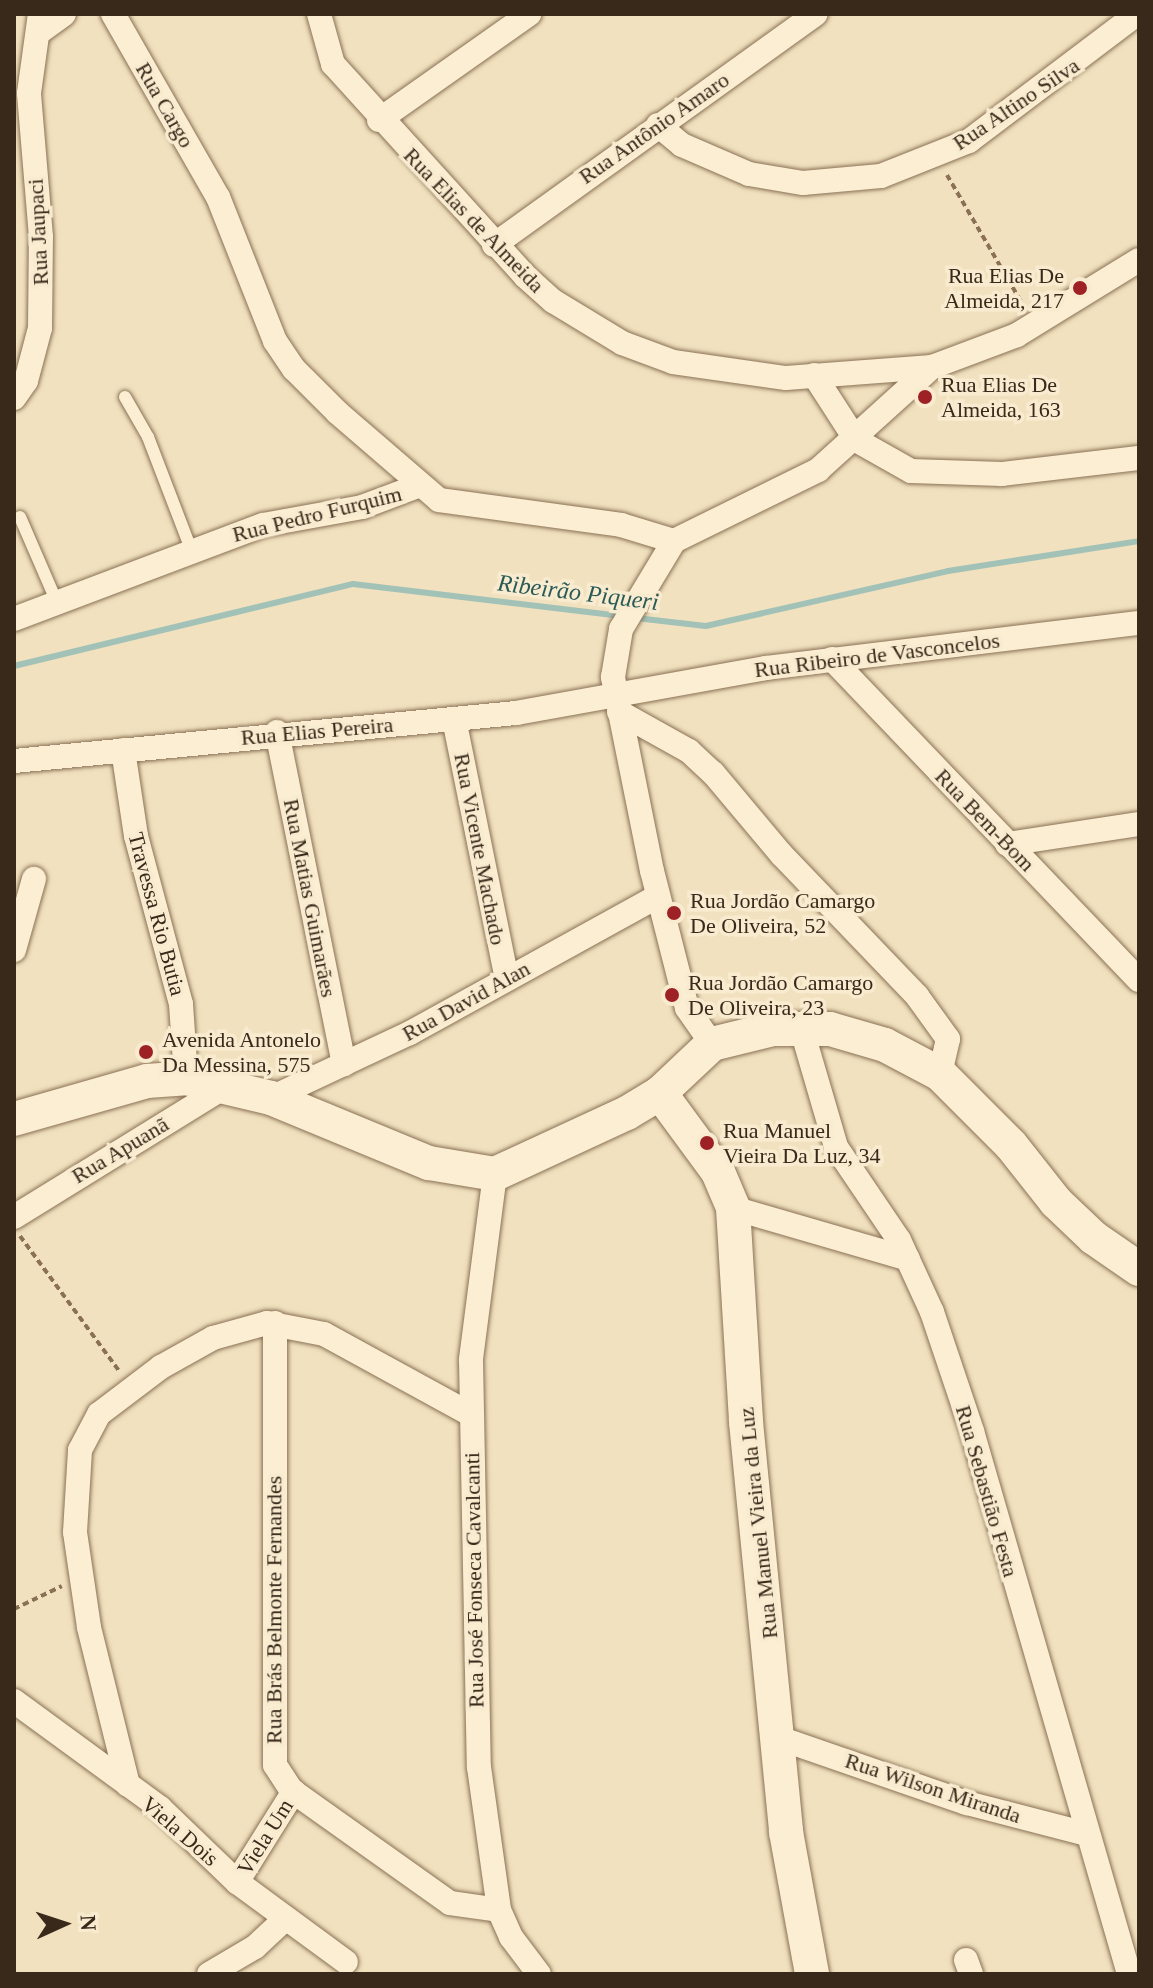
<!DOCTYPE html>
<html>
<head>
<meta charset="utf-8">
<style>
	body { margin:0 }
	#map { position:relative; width:1153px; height:1988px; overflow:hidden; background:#f1e1be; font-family:Georgia,serif }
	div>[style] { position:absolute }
	.stream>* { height:6px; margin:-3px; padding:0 3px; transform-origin:3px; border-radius:3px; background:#a2c2b8 }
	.path>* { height:4px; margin-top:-2px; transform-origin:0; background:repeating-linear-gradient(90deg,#8a7156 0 6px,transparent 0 10px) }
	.roads { filter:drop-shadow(0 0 2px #8a7156) drop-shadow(0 0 2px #8a7156) }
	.lane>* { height:12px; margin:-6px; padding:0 6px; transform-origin:6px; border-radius:6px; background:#fbeed2 }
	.street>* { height:24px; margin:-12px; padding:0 12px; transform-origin:12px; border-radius:12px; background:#fbeed2 }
	.secondary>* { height:34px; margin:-17px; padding:0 17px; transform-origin:17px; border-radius:17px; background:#fbeed2 }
	.dots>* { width:22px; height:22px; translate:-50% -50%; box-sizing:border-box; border:4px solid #f8ebcf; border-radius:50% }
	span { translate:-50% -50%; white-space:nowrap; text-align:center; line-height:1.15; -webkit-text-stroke:7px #f8ebcf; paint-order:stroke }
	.street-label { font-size:22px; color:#39291b }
	.poi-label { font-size:22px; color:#39291b }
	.right { translate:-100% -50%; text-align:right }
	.left { translate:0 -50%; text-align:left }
	.water-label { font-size:24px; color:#2a5a56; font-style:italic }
	.frame { position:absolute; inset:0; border:16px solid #39291b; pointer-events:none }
	.north { position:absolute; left:24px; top:1884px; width:80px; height:80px; -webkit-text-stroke:6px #f8ebcf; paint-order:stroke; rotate:87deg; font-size:22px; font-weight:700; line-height:32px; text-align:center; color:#39291b }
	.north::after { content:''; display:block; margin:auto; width:28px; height:36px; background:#39291b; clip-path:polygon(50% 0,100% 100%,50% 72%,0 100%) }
</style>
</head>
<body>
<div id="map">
	<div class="stream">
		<div style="left:636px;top:618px;width:70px;rotate:6.5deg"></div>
		<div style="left:706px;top:626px;width:248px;rotate:-12.8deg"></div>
		<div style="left:948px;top:571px;width:193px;rotate:-8.9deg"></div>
		<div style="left:14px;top:666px;width:349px;rotate:-13.6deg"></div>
		<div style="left:353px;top:584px;width:270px;rotate:6.8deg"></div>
	</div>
	<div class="path">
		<div style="left:947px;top:175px;width:151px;rotate:59.7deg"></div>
		<div style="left:20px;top:1236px;width:167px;rotate:53.7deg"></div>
		<div style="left:14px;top:1609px;width:53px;rotate:-25.6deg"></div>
	</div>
	<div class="roads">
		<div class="lane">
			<div style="left:125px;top:397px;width:46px;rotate:60.1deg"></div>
			<div style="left:148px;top:437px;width:120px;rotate:69deg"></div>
			<div style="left:20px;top:517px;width:96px;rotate:66.6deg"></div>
		</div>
		<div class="street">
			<div style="left:113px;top:14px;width:211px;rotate:60.2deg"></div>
			<div style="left:218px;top:197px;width:155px;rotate:68.4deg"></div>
			<div style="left:275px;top:341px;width:34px;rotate:56deg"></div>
			<div style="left:294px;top:369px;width:62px;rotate:45deg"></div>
			<div style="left:338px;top:413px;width:133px;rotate:40.7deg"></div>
			<div style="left:439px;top:500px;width:184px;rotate:7.8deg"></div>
			<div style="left:621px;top:525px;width:55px;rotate:16.8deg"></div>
			<div style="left:319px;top:14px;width:52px;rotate:74.4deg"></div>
			<div style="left:333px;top:64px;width:286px;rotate:47.8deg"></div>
			<div style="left:525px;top:276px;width:38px;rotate:42deg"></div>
			<div style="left:553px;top:301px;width:81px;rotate:31.3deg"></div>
			<div style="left:622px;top:343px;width:54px;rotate:20.4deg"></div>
			<div style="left:673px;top:362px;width:114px;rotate:8.1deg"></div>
			<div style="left:786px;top:378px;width:146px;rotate:-4.3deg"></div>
			<div style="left:932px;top:367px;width:91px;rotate:-20.6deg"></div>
			<div style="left:1017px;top:335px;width:143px;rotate:-31.6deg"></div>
			<div style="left:38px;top:33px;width:32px;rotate:-36deg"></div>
			<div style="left:379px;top:120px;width:184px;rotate:-35.2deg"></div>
			<div style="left:658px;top:125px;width:31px;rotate:40deg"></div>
			<div style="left:682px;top:145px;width:73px;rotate:23.4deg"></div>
			<div style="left:749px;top:174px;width:55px;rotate:9.5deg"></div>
			<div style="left:803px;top:183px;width:78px;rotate:-5.1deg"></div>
			<div style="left:881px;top:176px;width:95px;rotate:-21.7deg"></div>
			<div style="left:969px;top:141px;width:211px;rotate:-37.1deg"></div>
			<div style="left:494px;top:245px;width:396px;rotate:-35.7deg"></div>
			<div style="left:814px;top:375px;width:77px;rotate:57.1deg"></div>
			<div style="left:856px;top:440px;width:63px;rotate:29.4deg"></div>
			<div style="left:911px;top:471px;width:91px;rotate:1.9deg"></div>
			<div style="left:1002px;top:474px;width:138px;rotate:-6.7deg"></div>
			<div style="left:14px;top:398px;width:21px;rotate:-55deg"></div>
			<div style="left:26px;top:381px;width:55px;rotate:-75.2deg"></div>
			<div style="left:40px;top:328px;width:91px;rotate:-89.4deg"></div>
			<div style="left:41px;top:237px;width:144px;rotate:-94.8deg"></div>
			<div style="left:29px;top:93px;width:80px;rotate:-82.1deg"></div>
			<div style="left:14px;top:619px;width:266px;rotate:-20.7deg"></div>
			<div style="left:263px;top:525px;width:101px;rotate:-10.3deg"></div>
			<div style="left:362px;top:507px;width:60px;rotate:-20.6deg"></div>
			<div style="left:832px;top:659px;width:444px;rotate:46.3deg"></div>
			<div style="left:619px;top:712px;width:80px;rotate:29.1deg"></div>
			<div style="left:689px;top:751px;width:33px;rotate:43deg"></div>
			<div style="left:713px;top:773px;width:106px;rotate:50deg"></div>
			<div style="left:781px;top:854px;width:197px;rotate:46.2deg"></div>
			<div style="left:917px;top:996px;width:53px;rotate:54.2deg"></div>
			<div style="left:948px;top:1039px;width:36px;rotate:103deg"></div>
			<div style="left:454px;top:719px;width:265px;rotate:78.5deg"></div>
			<div style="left:277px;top:732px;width:339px;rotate:78.6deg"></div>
			<div style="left:123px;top:750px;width:87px;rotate:81.4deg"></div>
			<div style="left:136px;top:836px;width:174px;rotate:75deg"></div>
			<div style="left:181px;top:1004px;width:74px;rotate:86.1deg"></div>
			<div style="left:14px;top:761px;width:504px;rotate:-5.46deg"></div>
			<div style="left:516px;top:713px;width:254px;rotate:-10.2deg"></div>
			<div style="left:766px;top:668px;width:376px;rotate:-6.9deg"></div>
			<div style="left:1007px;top:844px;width:134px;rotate:-8.6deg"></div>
			<div style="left:14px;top:950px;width:74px;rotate:-74.3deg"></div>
			<div style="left:801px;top:1027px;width:125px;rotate:73.7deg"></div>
			<div style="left:836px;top:1147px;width:112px;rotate:55.9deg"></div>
			<div style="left:899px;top:1240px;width:79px;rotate:65.4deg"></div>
			<div style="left:932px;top:1312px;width:126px;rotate:71.4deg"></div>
			<div style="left:972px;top:1431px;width:565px;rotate:73.87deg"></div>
			<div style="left:712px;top:1044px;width:44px;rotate:-124.8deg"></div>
			<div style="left:687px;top:1008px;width:141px;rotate:-104.3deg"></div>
			<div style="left:652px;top:871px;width:198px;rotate:-101.4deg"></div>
			<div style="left:613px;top:677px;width:49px;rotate:-80.5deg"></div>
			<div style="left:621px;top:629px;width:103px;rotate:-58.9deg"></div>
			<div style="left:674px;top:541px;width:161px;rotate:-26.2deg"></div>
			<div style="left:818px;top:470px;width:154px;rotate:-42.1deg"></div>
			<div style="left:271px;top:1098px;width:153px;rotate:-25.1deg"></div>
			<div style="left:410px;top:1033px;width:283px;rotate:-28.9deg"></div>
			<div style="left:495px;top:1174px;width:188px;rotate:97.4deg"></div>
			<div style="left:471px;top:1360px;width:407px;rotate:88.9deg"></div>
			<div style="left:479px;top:1767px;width:144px;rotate:82deg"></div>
			<div style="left:499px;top:1910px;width:30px;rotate:66deg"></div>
			<div style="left:511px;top:1937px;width:46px;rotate:52.9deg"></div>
			<div style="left:733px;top:1208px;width:182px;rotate:16.2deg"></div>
			<div style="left:14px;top:1217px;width:251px;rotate:-31.7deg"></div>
			<div style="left:275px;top:1323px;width:442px;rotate:90deg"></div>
			<div style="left:275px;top:1765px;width:30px;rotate:57deg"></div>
			<div style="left:291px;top:1790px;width:195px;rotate:35.4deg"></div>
			<div style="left:450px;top:1903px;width:49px;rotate:8.1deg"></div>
			<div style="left:14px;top:1701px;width:181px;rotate:36.2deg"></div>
			<div style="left:160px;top:1808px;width:107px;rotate:43.9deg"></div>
			<div style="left:237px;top:1882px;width:135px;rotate:36.3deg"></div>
			<div style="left:779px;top:1738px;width:199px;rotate:19.1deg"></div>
			<div style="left:967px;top:1803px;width:124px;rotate:14.5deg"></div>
			<div style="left:128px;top:1785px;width:163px;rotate:-103.9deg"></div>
			<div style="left:89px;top:1627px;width:96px;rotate:-98.4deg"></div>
			<div style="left:75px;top:1532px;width:82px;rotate:-86.5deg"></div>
			<div style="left:80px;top:1450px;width:41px;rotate:-62.2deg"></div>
			<div style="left:99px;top:1414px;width:78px;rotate:-37.2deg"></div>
			<div style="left:161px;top:1367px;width:60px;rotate:-29.1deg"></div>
			<div style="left:213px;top:1338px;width:56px;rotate:-15.5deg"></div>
			<div style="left:267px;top:1323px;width:58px;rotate:10.9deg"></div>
			<div style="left:324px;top:1334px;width:166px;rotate:28.7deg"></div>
			<div style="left:237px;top:1882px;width:107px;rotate:-57.9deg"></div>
			<div style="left:966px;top:1960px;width:15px;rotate:70deg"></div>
			<div style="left:209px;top:1974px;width:53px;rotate:-30.4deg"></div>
			<div style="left:255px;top:1947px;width:41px;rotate:-43deg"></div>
		</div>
		<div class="secondary">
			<div style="left:660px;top:1093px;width:98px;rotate:53.7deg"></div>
			<div style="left:718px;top:1172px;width:39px;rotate:67deg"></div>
			<div style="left:733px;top:1208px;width:214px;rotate:86.5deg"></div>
			<div style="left:746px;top:1422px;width:412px;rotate:84.4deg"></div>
			<div style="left:786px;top:1832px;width:144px;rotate:79.6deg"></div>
			<div style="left:14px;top:1119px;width:138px;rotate:-15.9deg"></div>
			<div style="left:147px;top:1081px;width:39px;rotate:-4deg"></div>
			<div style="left:186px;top:1078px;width:87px;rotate:13.2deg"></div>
			<div style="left:271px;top:1098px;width:171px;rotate:22.4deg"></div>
			<div style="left:429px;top:1163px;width:67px;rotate:9.5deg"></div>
			<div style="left:495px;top:1174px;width:145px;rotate:-24.8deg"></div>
			<div style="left:627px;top:1113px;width:39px;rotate:-31deg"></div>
			<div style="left:660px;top:1093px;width:71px;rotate:-43.3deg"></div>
			<div style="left:712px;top:1044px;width:63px;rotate:-13.8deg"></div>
			<div style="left:773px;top:1029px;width:57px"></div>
			<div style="left:830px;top:1029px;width:57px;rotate:16.2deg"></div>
			<div style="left:885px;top:1045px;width:62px;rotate:27.8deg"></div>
			<div style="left:940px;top:1074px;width:100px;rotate:45deg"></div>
			<div style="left:1011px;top:1145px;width:73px;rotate:51.7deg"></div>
			<div style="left:1056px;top:1202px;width:52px;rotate:43.5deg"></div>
			<div style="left:1094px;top:1238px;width:55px;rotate:34.6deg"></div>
		</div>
	</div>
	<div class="dots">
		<div style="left:1080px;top:288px;background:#9e2225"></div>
		<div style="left:925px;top:397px;background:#9e2225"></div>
		<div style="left:674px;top:913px;background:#9e2225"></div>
		<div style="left:672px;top:995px;background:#9e2225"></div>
		<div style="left:146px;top:1052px;background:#9e2225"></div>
		<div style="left:707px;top:1143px;background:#9e2225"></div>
	</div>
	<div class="street-label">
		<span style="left:1016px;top:104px;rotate:-34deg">Rua Altino Silva</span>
		<span style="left:165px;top:105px;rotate:60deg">Rua Cargo</span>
		<span style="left:654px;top:128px;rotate:-35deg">Rua Antônio Amaro</span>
		<span style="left:474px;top:220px;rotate:46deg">Rua Elias de Almeida</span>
		<span style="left:38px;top:232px;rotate:-93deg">Rua Jaupaci</span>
		<span style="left:317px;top:514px;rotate:-14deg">Rua Pedro Furquim</span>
		<span style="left:877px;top:655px;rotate:-7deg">Rua Ribeiro de Vasconcelos</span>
		<span style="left:317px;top:731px;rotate:-5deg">Rua Elias Pereira</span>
		<span style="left:985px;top:820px;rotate:46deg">Rua Bem-Bom</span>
		<span style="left:480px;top:849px;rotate:79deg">Rua Vicente Machado</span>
		<span style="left:310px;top:898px;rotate:79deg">Rua Matias Guimarães</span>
		<span style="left:157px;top:914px;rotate:75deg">Travessa Rio Butia</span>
		<span style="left:466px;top:1001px;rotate:-29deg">Rua David Alan</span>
		<span style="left:120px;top:1150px;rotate:-31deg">Rua Apuanã</span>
		<span style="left:987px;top:1491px;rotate:74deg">Rua Sebastião Festa</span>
		<span style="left:758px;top:1523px;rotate:-96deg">Rua Manuel Vieira da Luz</span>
		<span style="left:474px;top:1580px;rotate:-91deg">Rua José Fonseca Cavalcanti</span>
		<span style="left:274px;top:1610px;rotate:-90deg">Rua Brás Belmonte Fernandes</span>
		<span style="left:933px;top:1788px;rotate:18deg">Rua Wilson Miranda</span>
		<span style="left:180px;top:1831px;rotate:41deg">Viela Dois</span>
		<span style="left:265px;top:1837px;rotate:-58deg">Viela Um</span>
	</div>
	<div class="poi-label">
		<span class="right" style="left:1064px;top:288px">Rua Elias De<br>Almeida, 217</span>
		<span class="left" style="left:941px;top:397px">Rua Elias De<br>Almeida, 163</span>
		<span class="left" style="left:690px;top:913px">Rua Jordão Camargo<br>De Oliveira, 52</span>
		<span class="left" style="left:688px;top:995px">Rua Jordão Camargo<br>De Oliveira, 23</span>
		<span class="left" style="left:162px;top:1052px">Avenida Antonelo<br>Da Messina, 575</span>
		<span class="left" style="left:723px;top:1143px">Rua Manuel<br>Vieira Da Luz, 34</span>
	</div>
	<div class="water-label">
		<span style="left:578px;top:593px;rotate:7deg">Ribeirão Piqueri</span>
	</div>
	<div class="frame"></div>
	<div class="north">N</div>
</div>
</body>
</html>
